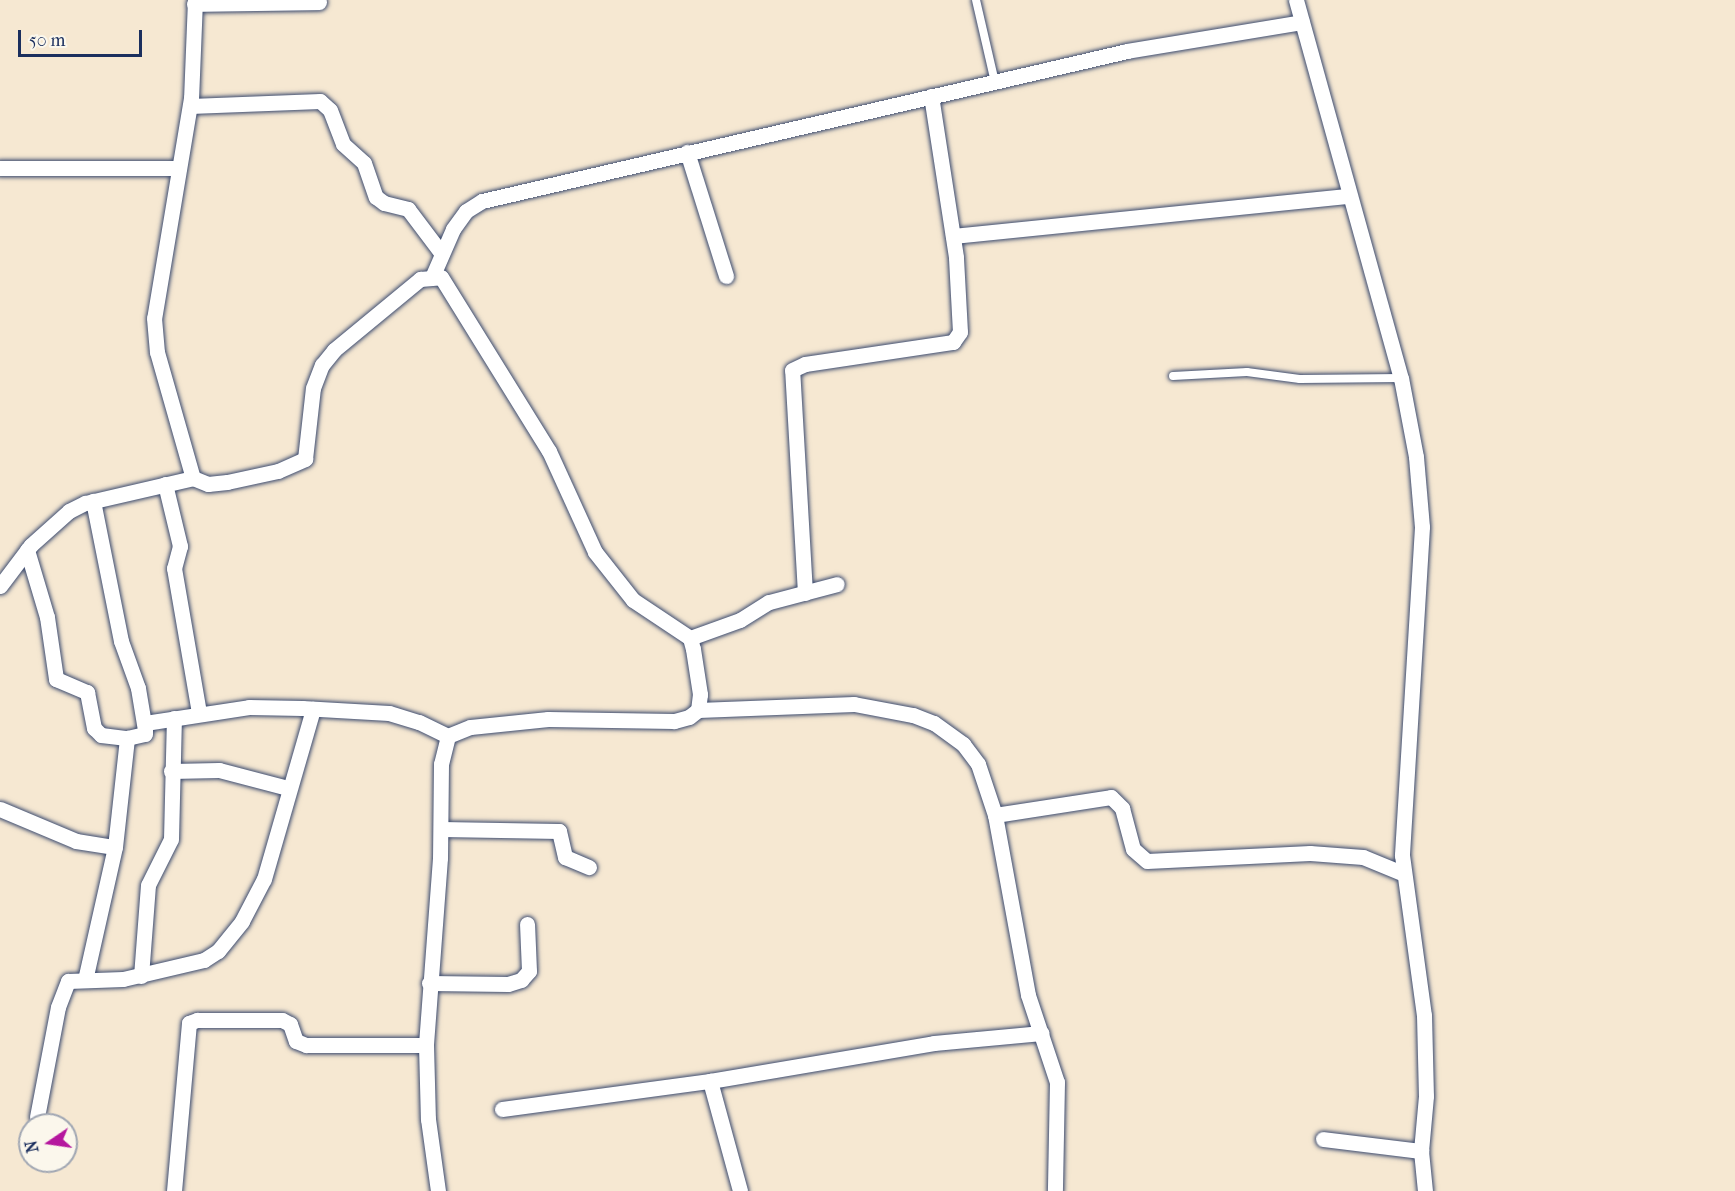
<!DOCTYPE html>
<html>
<head>
<meta charset="utf-8">
<style>
	body { margin:0 }
	#map { position:relative; width:1735px; height:1191px; overflow:hidden; background:#f6e8d2; font-family:"IM FELL French Canon",serif }
	div>[style] { position:absolute }
	.roads { filter:drop-shadow(0 0 2px #3c4b6f) drop-shadow(0 0 2px #3c4b6f) }
	.lane>* { height:8px; margin:-4px; padding:0 4px; transform-origin:4px; border-radius:4px; background:#fff }
	.street>* { height:15px; margin:-7.5px; padding:0 7.5px; transform-origin:7.5px; border-radius:7.5px; background:#fff }
	span { translate:-50% -50%; white-space:nowrap; text-align:center; line-height:1.15; -webkit-text-stroke:4.5px #fbf7ec; paint-order:stroke }
	.north { position:absolute; left:18px; top:1113px; width:60px; height:60px; box-sizing:border-box; background:#fbf7ec; border:2px solid #a1a7b3; border-radius:50%; rotate:257deg; font-size:16px; font-weight:700; line-height:24px; text-align:center; color:#1b2f5e }
	.north::after { content:''; display:block; margin:auto; width:21px; height:27px; background:#b5179e; clip-path:polygon(50% 0,100% 100%,50% 72%,0 100%) }
	.scale { position:absolute; left:18px; top:30px; width:124px; height:27px; box-sizing:border-box; border:3px solid #1b2f5e; border-top:0; padding-left:8px; font-size:18px; line-height:21px; white-space:nowrap; color:#1b2f5e; -webkit-text-stroke:4px #fbf7ec; paint-order:stroke }
</style>
</head>
<body>
<div id="map">
	<div class="roads">
		<div class="lane">
			<div style="left:976px;top:0;width:84px;rotate:77deg"></div>
			<div style="left:1173px;top:376px;width:74px;rotate:-3.1deg"></div>
			<div style="left:1247px;top:372px;width:53px;rotate:7.5deg"></div>
			<div style="left:1300px;top:379px;width:101px;rotate:-0.6deg"></div>
		</div>
		<div class="street">
			<div style="left:195px;top:0;width:98px;rotate:92.3deg"></div>
			<div style="left:191px;top:98px;width:223px;rotate:99.5deg"></div>
			<div style="left:154px;top:318px;width:34px;rotate:85deg"></div>
			<div style="left:157px;top:352px;width:131px;rotate:74.1deg"></div>
			<div style="left:193px;top:478px;width:16px;rotate:22deg"></div>
			<div style="left:208px;top:484px;width:19px;rotate:-6deg"></div>
			<div style="left:227px;top:482px;width:52px;rotate:-12.2deg"></div>
			<div style="left:278px;top:471px;width:30px;rotate:-24deg"></div>
			<div style="left:305px;top:459px;width:71px;rotate:-83.6deg"></div>
			<div style="left:313px;top:388px;width:25px;rotate:-69deg"></div>
			<div style="left:322px;top:365px;width:19px;rotate:-51deg"></div>
			<div style="left:334px;top:350px;width:112px;rotate:-39.5deg"></div>
			<div style="left:420px;top:279px;width:21px;rotate:-5deg"></div>
			<div style="left:441px;top:277px;width:205px;rotate:58.2deg"></div>
			<div style="left:549px;top:451px;width:111px;rotate:65.5deg"></div>
			<div style="left:595px;top:552px;width:61px;rotate:51.6deg"></div>
			<div style="left:633px;top:600px;width:69px;rotate:33.7deg"></div>
			<div style="left:690px;top:638px;width:11px;rotate:75deg"></div>
			<div style="left:693px;top:649px;width:46px;rotate:81.2deg"></div>
			<div style="left:700px;top:694px;width:16px;rotate:97deg"></div>
			<div style="left:698px;top:710px;width:11px;rotate:142deg"></div>
			<div style="left:689px;top:717px;width:16px;rotate:165deg"></div>
			<div style="left:674px;top:721px;width:126px;rotate:-179.1deg"></div>
			<div style="left:548px;top:719px;width:78px;rotate:174.1deg"></div>
			<div style="left:470px;top:727px;width:24px;rotate:158deg"></div>
			<div style="left:448px;top:736px;width:29px;rotate:104deg"></div>
			<div style="left:441px;top:764px;width:94px;rotate:90.6deg"></div>
			<div style="left:440px;top:858px;width:188px;rotate:94.3deg"></div>
			<div style="left:426px;top:1045px;width:74px;rotate:88.5deg"></div>
			<div style="left:428px;top:1119px;width:73px;rotate:82.1deg"></div>
			<div style="left:1296px;top:0;width:392px;rotate:74.5deg"></div>
			<div style="left:1401px;top:378px;width:80px;rotate:79.2deg"></div>
			<div style="left:1416px;top:457px;width:70px;rotate:85.1deg"></div>
			<div style="left:1422px;top:527px;width:329px;rotate:93.5deg"></div>
			<div style="left:1402px;top:855px;width:162px;rotate:82.2deg"></div>
			<div style="left:1424px;top:1015px;width:81px;rotate:88.6deg"></div>
			<div style="left:1426px;top:1096px;width:55px;rotate:95.2deg"></div>
			<div style="left:1421px;top:1151px;width:40px;rotate:84.3deg"></div>
			<div style="left:194px;top:4px;width:125px;rotate:-0.9deg"></div>
			<div style="left:190px;top:106px;width:130px;rotate:-2.2deg"></div>
			<div style="left:320px;top:101px;width:13px;rotate:42deg"></div>
			<div style="left:330px;top:110px;width:36px;rotate:69deg"></div>
			<div style="left:343px;top:144px;width:28px;rotate:42deg"></div>
			<div style="left:364px;top:163px;width:36px;rotate:71deg"></div>
			<div style="left:376px;top:197px;width:10px;rotate:37deg"></div>
			<div style="left:384px;top:203px;width:25px;rotate:14deg"></div>
			<div style="left:408px;top:209px;width:56px;rotate:52.9deg"></div>
			<div style="left:687px;top:152px;width:130px;rotate:72.5deg"></div>
			<div style="left:0;top:168px;width:179px"></div>
			<div style="left:953px;top:236px;width:398px;rotate:-5.8deg"></div>
			<div style="left:433px;top:275px;width:50px;rotate:-66.5deg"></div>
			<div style="left:453px;top:229px;width:22px;rotate:-54deg"></div>
			<div style="left:466px;top:211px;width:19px;rotate:-32deg"></div>
			<div style="left:482px;top:201px;width:662px;rotate:-13.09deg"></div>
			<div style="left:1127px;top:51px;width:177px;rotate:-9.4deg"></div>
			<div style="left:165px;top:484px;width:64px;rotate:76.4deg"></div>
			<div style="left:180px;top:546px;width:23px;rotate:105deg"></div>
			<div style="left:174px;top:568px;width:146px;rotate:80.2deg"></div>
			<div style="left:27px;top:550px;width:70px;rotate:73.4deg"></div>
			<div style="left:47px;top:617px;width:63px;rotate:81.7deg"></div>
			<div style="left:56px;top:679px;width:34px;rotate:23deg"></div>
			<div style="left:87px;top:692px;width:37px;rotate:79deg"></div>
			<div style="left:94px;top:728px;width:10px;rotate:45deg"></div>
			<div style="left:101px;top:735px;width:26px;rotate:7deg"></div>
			<div style="left:0;top:586px;width:51px;rotate:-52.9deg"></div>
			<div style="left:31px;top:545px;width:51px;rotate:-41.8deg"></div>
			<div style="left:69px;top:511px;width:18px;rotate:-27deg"></div>
			<div style="left:85px;top:503px;width:111px;rotate:-13deg"></div>
			<div style="left:805px;top:593px;width:223px;rotate:-93.3deg"></div>
			<div style="left:792px;top:370px;width:14px;rotate:-25deg"></div>
			<div style="left:805px;top:364px;width:150px;rotate:-8.5deg"></div>
			<div style="left:953px;top:342px;width:12px;rotate:-55deg"></div>
			<div style="left:960px;top:332px;width:75px;rotate:-93.1deg"></div>
			<div style="left:956px;top:257px;width:163px;rotate:-98.8deg"></div>
			<div style="left:690px;top:638px;width:53px;rotate:-19.8deg"></div>
			<div style="left:740px;top:620px;width:34px;rotate:-32deg"></div>
			<div style="left:769px;top:602px;width:70px;rotate:-14.8deg"></div>
			<div style="left:698px;top:710px;width:156px;rotate:-2.2deg"></div>
			<div style="left:854px;top:704px;width:60px;rotate:10.6deg"></div>
			<div style="left:913px;top:715px;width:22px;rotate:21deg"></div>
			<div style="left:934px;top:723px;width:36px;rotate:36deg"></div>
			<div style="left:963px;top:744px;width:25px;rotate:53deg"></div>
			<div style="left:978px;top:764px;width:54px;rotate:71.6deg"></div>
			<div style="left:995px;top:815px;width:183px;rotate:79.6deg"></div>
			<div style="left:1028px;top:995px;width:92px;rotate:71.6deg"></div>
			<div style="left:1057px;top:1082px;width:109px;rotate:91.1deg"></div>
			<div style="left:145px;top:723px;width:105px;rotate:-8.7deg"></div>
			<div style="left:249px;top:707px;width:53px;rotate:1.1deg"></div>
			<div style="left:302px;top:708px;width:87px;rotate:3.3deg"></div>
			<div style="left:389px;top:713px;width:31px;rotate:17deg"></div>
			<div style="left:419px;top:722px;width:32px;rotate:26deg"></div>
			<div style="left:171px;top:771px;width:48px;rotate:-1.2deg"></div>
			<div style="left:219px;top:770px;width:71px;rotate:14.6deg"></div>
			<div style="left:0;top:809px;width:82px;rotate:22.8deg"></div>
			<div style="left:76px;top:841px;width:39px;rotate:9deg"></div>
			<div style="left:995px;top:815px;width:117px;rotate:-8.8deg"></div>
			<div style="left:1111px;top:797px;width:16px;rotate:45deg"></div>
			<div style="left:1122px;top:808px;width:42px;rotate:75deg"></div>
			<div style="left:1133px;top:849px;width:18px;rotate:41deg"></div>
			<div style="left:1147px;top:861px;width:163px;rotate:-2.8deg"></div>
			<div style="left:1310px;top:853px;width:53px;rotate:4.3deg"></div>
			<div style="left:1363px;top:857px;width:42px;rotate:22.3deg"></div>
			<div style="left:441px;top:829px;width:118px;rotate:1deg"></div>
			<div style="left:559px;top:831px;width:27px;rotate:77deg"></div>
			<div style="left:565px;top:857px;width:26px;rotate:23deg"></div>
			<div style="left:141px;top:976px;width:91px;rotate:-85.6deg"></div>
			<div style="left:148px;top:885px;width:51px;rotate:-63.4deg"></div>
			<div style="left:171px;top:839px;width:121px;rotate:-88.6deg"></div>
			<div style="left:85px;top:980px;width:136px;rotate:-77.3deg"></div>
			<div style="left:115px;top:847px;width:110px;rotate:-83.7deg"></div>
			<div style="left:127px;top:738px;width:18px;rotate:-13deg"></div>
			<div style="left:145px;top:734px;width:4px;rotate:-90deg"></div>
			<div style="left:145px;top:730px;width:43px;rotate:-99.5deg"></div>
			<div style="left:138px;top:688px;width:50px;rotate:-109.9deg"></div>
			<div style="left:121px;top:641px;width:143px;rotate:-101.3deg"></div>
			<div style="left:429px;top:983px;width:79px;rotate:0.7deg"></div>
			<div style="left:508px;top:984px;width:14px;rotate:-17deg"></div>
			<div style="left:521px;top:980px;width:12px;rotate:-48deg"></div>
			<div style="left:529px;top:971px;width:47px;rotate:-92.4deg"></div>
			<div style="left:710px;top:1081px;width:114px;rotate:74.7deg"></div>
			<div style="left:502px;top:1109px;width:210px;rotate:-7.7deg"></div>
			<div style="left:710px;top:1081px;width:227px;rotate:-9.6deg"></div>
			<div style="left:934px;top:1043px;width:108px;rotate:-5.3deg"></div>
			<div style="left:37px;top:1117px;width:112px;rotate:-79.2deg"></div>
			<div style="left:58px;top:1007px;width:28px;rotate:-69deg"></div>
			<div style="left:68px;top:981px;width:55px;rotate:-2.1deg"></div>
			<div style="left:123px;top:979px;width:83px;rotate:-13.2deg"></div>
			<div style="left:204px;top:960px;width:17px;rotate:-33deg"></div>
			<div style="left:218px;top:951px;width:38px;rotate:-51deg"></div>
			<div style="left:242px;top:921px;width:47px;rotate:-62.4deg"></div>
			<div style="left:264px;top:879px;width:177px;rotate:-73.9deg"></div>
			<div style="left:1323px;top:1139px;width:99px;rotate:7deg"></div>
			<div style="left:174px;top:1191px;width:169px;rotate:-84.9deg"></div>
			<div style="left:189px;top:1023px;width:9px;rotate:-21deg"></div>
			<div style="left:197px;top:1020px;width:85px"></div>
			<div style="left:282px;top:1020px;width:9px;rotate:27deg"></div>
			<div style="left:290px;top:1024px;width:18px;rotate:71deg"></div>
			<div style="left:296px;top:1041px;width:11px;rotate:22deg"></div>
			<div style="left:306px;top:1045px;width:120px"></div>
		</div>
	</div>
	<div class="north">N</div>
	<div class="scale">50 m</div>
</div>
</body>
</html>
